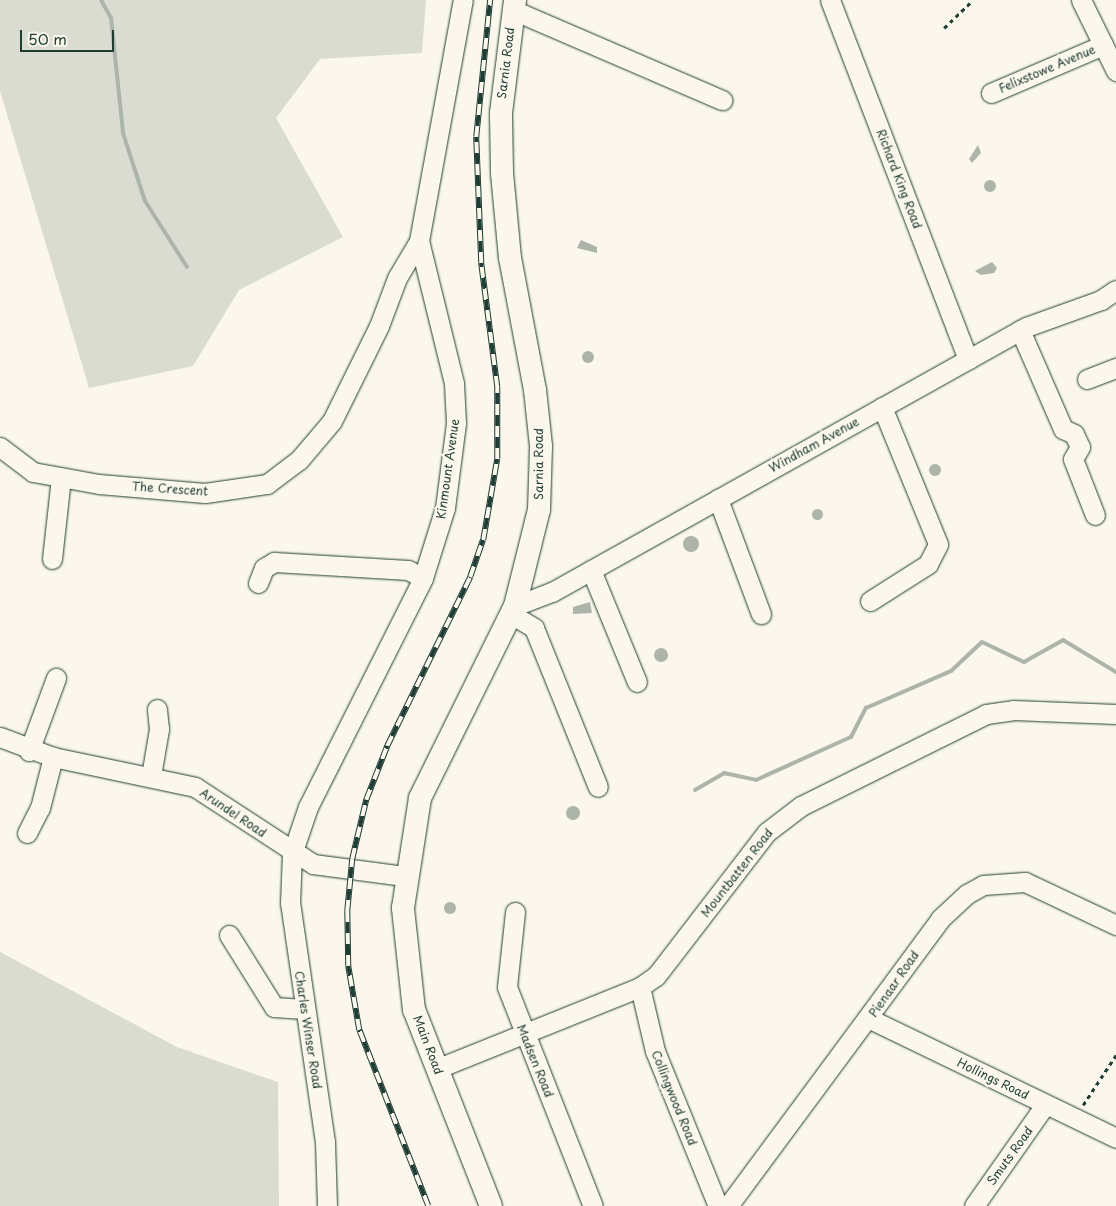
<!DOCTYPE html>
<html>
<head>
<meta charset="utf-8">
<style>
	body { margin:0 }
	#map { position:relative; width:1116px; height:1206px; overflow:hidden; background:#fbf7ec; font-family:"Playpen Sans",sans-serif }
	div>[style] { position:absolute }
	.green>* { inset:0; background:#dbdcd1 }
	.water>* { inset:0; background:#adb4aa }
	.round { border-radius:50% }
	.stream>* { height:4px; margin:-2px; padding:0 2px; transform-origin:2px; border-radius:2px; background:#adb4aa }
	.path>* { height:2.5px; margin-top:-1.25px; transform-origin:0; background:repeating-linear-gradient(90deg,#1f3d34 0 4px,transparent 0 8px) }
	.roads { filter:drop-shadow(0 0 1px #1f3d34) drop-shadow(0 0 1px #1f3d34) }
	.minor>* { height:19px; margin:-9.5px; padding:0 9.5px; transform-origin:9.5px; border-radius:9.5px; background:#fbf7ec }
	.major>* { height:22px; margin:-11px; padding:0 11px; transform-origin:11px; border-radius:11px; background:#fbf7ec }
	.rail>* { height:5.5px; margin-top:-2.75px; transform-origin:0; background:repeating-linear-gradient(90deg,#fbf7ec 0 11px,#1f3d34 0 22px); box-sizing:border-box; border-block:1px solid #1f3d34 }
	span { translate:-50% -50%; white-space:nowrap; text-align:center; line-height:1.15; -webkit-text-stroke:5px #fbf7ec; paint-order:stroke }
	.street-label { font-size:12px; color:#1f3d34 }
	.scale { position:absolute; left:20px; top:30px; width:94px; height:22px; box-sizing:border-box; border:2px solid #1f3d34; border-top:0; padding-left:6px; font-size:15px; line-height:18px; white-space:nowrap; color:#1f3d34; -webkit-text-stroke:4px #fbf7ec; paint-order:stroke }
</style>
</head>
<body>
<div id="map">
	<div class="green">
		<div style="clip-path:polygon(0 0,426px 0,422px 53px,320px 59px,276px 118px,343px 237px,239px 290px,193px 366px,89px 388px,0 91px)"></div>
		<div style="clip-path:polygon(0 952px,177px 1047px,278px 1082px,279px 1206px,0 1206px)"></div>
	</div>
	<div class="water">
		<div style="clip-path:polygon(978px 145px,981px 153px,972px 163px,969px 159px)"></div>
		<div class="round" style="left:984px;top:180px;width:12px;height:12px"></div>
		<div style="clip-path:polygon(581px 240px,597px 247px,597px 253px,577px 248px)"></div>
		<div style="clip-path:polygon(992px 262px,997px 268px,994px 273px,981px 275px,975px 271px)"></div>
		<div class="round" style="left:582px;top:351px;width:12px;height:12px"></div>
		<div class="round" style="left:929px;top:464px;width:12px;height:12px"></div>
		<div class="round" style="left:811.5px;top:508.5px;width:11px;height:11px"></div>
		<div class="round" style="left:683px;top:536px;width:16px;height:16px"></div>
		<div style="clip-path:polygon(590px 602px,592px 613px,573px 614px,573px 607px)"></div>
		<div class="round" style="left:654px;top:648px;width:14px;height:14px"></div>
		<div class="round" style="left:566px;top:806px;width:14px;height:14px"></div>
		<div class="round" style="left:444px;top:902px;width:12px;height:12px"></div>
	</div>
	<div class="stream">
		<div style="left:101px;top:0;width:21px;rotate:61deg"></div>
		<div style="left:111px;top:18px;width:116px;rotate:84deg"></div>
		<div style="left:123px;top:133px;width:71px;rotate:72.1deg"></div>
		<div style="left:145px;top:201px;width:78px;rotate:57.5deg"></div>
		<div style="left:695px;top:790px;width:34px;rotate:-30deg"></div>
		<div style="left:724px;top:773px;width:33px;rotate:12deg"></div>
		<div style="left:756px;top:780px;width:104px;rotate:-24.4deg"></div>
		<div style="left:851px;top:737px;width:33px;rotate:-63deg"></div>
		<div style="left:866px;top:708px;width:93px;rotate:-23.5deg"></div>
		<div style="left:951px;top:671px;width:42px;rotate:-43.1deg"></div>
		<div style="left:982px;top:642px;width:47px;rotate:25.5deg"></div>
		<div style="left:1024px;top:662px;width:45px;rotate:-29.4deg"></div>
		<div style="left:1063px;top:640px;width:62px;rotate:31.1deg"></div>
	</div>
	<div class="path">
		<div style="left:944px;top:28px;width:40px;rotate:-44deg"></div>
		<div style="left:1083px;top:1105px;width:60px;rotate:-56.6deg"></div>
	</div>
	<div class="roads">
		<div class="minor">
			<div style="left:830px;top:0;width:385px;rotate:69deg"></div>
			<div style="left:1081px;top:0;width:79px;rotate:63.8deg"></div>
			<div style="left:513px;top:10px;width:228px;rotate:23.3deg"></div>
			<div style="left:991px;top:93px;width:122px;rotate:-23.2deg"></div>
			<div style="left:1020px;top:330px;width:108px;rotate:66.5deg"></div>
			<div style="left:1063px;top:429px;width:12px;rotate:24deg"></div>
			<div style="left:1074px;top:434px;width:14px;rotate:65deg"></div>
			<div style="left:1080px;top:447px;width:14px;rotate:120deg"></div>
			<div style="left:1073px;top:459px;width:60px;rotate:68.6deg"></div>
			<div style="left:1087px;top:379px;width:31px;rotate:-21deg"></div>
			<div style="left:0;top:447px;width:41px;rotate:37.1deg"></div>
			<div style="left:33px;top:472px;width:67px;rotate:10.3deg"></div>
			<div style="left:99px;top:484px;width:106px;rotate:4.9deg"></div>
			<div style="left:205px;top:493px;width:63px;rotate:-8.3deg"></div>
			<div style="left:267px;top:484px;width:40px;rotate:-37deg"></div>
			<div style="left:299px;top:460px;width:51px;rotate:-49.8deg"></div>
			<div style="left:332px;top:421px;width:106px;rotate:-63.7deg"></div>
			<div style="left:379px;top:326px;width:51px;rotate:-69.4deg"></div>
			<div style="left:397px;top:278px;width:43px;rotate:-59.3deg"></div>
			<div style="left:718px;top:499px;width:123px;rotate:69.5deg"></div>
			<div style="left:52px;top:559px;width:82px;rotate:-83.7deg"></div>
			<div style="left:591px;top:570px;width:121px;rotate:67.7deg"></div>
			<div style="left:258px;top:583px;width:16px;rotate:-68deg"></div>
			<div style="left:264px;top:568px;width:12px;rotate:-31deg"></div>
			<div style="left:274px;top:562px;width:134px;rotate:3.4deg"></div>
			<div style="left:408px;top:570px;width:17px;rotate:28deg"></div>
			<div style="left:870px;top:601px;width:69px;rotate:-32.5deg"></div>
			<div style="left:928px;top:564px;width:22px;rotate:-63deg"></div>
			<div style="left:938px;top:544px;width:148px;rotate:-112.2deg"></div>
			<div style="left:515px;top:606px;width:40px;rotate:-21deg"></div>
			<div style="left:552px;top:592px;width:543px;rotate:-29.21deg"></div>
			<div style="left:1026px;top:327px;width:80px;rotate:-19.8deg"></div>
			<div style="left:1101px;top:300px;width:18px;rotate:-34deg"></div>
			<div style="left:511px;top:614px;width:27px;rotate:31deg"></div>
			<div style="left:534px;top:628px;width:171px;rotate:68.1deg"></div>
			<div style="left:0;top:737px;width:57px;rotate:20.7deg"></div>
			<div style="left:53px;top:757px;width:145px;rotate:11.9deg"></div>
			<div style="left:195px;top:787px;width:141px;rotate:33.1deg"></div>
			<div style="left:313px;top:864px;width:92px;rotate:7.5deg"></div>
			<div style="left:29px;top:751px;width:78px;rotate:-69.7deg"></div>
			<div style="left:151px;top:776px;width:48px;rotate:-80.3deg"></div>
			<div style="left:159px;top:729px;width:20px;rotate:-96deg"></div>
			<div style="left:27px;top:833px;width:28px;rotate:-63deg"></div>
			<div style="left:40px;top:808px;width:53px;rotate:-75.7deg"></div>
			<div style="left:515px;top:912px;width:75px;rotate:96.1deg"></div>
			<div style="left:507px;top:987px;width:235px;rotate:68.6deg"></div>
			<div style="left:229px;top:935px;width:85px;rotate:58deg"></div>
			<div style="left:274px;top:1007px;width:30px;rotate:4deg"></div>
			<div style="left:640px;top:987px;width:66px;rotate:76.8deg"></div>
			<div style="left:655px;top:1051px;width:167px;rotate:67.9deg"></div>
			<div style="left:870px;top:1019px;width:273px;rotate:25.8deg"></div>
			<div style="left:436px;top:1069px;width:220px;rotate:-21.9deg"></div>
			<div style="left:640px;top:987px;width:19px;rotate:-35deg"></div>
			<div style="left:656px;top:976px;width:182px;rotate:-52.4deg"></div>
			<div style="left:767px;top:832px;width:43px;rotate:-37.4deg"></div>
			<div style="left:801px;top:806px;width:207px;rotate:-26.4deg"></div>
			<div style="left:986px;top:714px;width:27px;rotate:-8deg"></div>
			<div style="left:1013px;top:710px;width:103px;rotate:2.2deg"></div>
			<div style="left:327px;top:1206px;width:64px;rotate:-91.8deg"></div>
			<div style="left:325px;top:1142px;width:242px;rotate:-98.3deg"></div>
			<div style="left:290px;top:903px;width:49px;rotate:-87.7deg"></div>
			<div style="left:292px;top:854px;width:50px;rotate:-71.2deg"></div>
			<div style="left:308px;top:807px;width:256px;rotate:-63.3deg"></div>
			<div style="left:423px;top:578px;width:73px;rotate:-72.6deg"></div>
			<div style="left:445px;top:508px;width:86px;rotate:-82.6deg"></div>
			<div style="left:456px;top:423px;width:40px;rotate:-92.9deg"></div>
			<div style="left:454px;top:383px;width:146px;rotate:-103.8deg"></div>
			<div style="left:419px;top:241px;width:245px;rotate:-79.7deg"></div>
			<div style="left:728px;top:1206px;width:357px;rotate:-53.5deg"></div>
			<div style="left:940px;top:919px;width:37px;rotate:-43deg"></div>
			<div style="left:967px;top:894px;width:18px;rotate:-29deg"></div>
			<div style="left:983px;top:885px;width:42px;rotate:-4.1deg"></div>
			<div style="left:1025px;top:882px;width:101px;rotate:25.3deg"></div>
			<div style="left:974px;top:1206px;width:123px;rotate:-54.9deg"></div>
		</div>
		<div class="major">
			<div style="left:491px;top:1206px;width:211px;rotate:-111.4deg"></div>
			<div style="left:414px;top:1010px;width:103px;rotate:-96.2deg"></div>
			<div style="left:403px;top:908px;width:111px;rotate:-81.2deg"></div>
			<div style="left:420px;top:798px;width:214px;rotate:-63.7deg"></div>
			<div style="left:515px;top:606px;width:99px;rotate:-76deg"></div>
			<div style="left:539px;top:510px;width:64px;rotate:-88.2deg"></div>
			<div style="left:541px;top:446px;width:56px;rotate:-96.1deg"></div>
			<div style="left:535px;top:390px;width:134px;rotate:-100.7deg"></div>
			<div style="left:510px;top:258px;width:85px;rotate:-95.4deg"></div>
			<div style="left:502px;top:173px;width:60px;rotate:-91deg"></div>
			<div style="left:501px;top:113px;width:114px;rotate:-82.9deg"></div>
		</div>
	</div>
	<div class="rail">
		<div style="left:428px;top:1206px;width:189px;rotate:-111.4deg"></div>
		<div style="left:359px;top:1030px;width:65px;rotate:-99.8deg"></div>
		<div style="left:348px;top:966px;width:55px;rotate:-91deg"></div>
		<div style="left:347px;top:911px;width:52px;rotate:-84.5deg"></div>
		<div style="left:352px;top:859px;width:61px;rotate:-76.7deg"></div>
		<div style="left:366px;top:800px;width:58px;rotate:-68.7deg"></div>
		<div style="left:387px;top:746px;width:188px;rotate:-63.8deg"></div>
		<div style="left:470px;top:577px;width:39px;rotate:-71deg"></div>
		<div style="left:483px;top:540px;width:82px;rotate:-80.2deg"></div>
		<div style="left:497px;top:459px;width:72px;rotate:-90deg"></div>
		<div style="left:497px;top:387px;width:125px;rotate:-97.4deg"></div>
		<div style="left:481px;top:263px;width:126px;rotate:-92.3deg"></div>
		<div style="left:476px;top:137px;width:138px;rotate:-84.2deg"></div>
	</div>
	<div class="street-label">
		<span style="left:506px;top:63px;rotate:-83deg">Sarnia Road</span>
		<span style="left:1047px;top:69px;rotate:-23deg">Felixstowe Avenue</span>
		<span style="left:899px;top:179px;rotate:69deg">Richard King Road</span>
		<span style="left:814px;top:445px;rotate:-29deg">Windham Avenue</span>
		<span style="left:539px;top:464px;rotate:-90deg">Sarnia Road</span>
		<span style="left:448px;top:469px;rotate:-82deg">Kinmount Avenue</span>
		<span style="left:170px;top:489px;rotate:4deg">The Crescent</span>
		<span style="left:233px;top:813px;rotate:34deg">Arundel Road</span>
		<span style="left:737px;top:873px;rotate:-52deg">Mountbatten Road</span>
		<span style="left:894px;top:984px;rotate:-55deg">Pienaar Road</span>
		<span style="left:308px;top:1030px;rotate:81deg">Charles Winser Road</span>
		<span style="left:428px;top:1045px;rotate:69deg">Main Road</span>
		<span style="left:535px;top:1061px;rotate:68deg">Madsen Road</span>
		<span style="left:993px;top:1079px;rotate:26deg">Hollings Road</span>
		<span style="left:674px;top:1098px;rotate:68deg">Collingwood Road</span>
		<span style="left:1010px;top:1156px;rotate:-54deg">Smuts Road</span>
	</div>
	<div class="scale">50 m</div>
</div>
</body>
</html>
